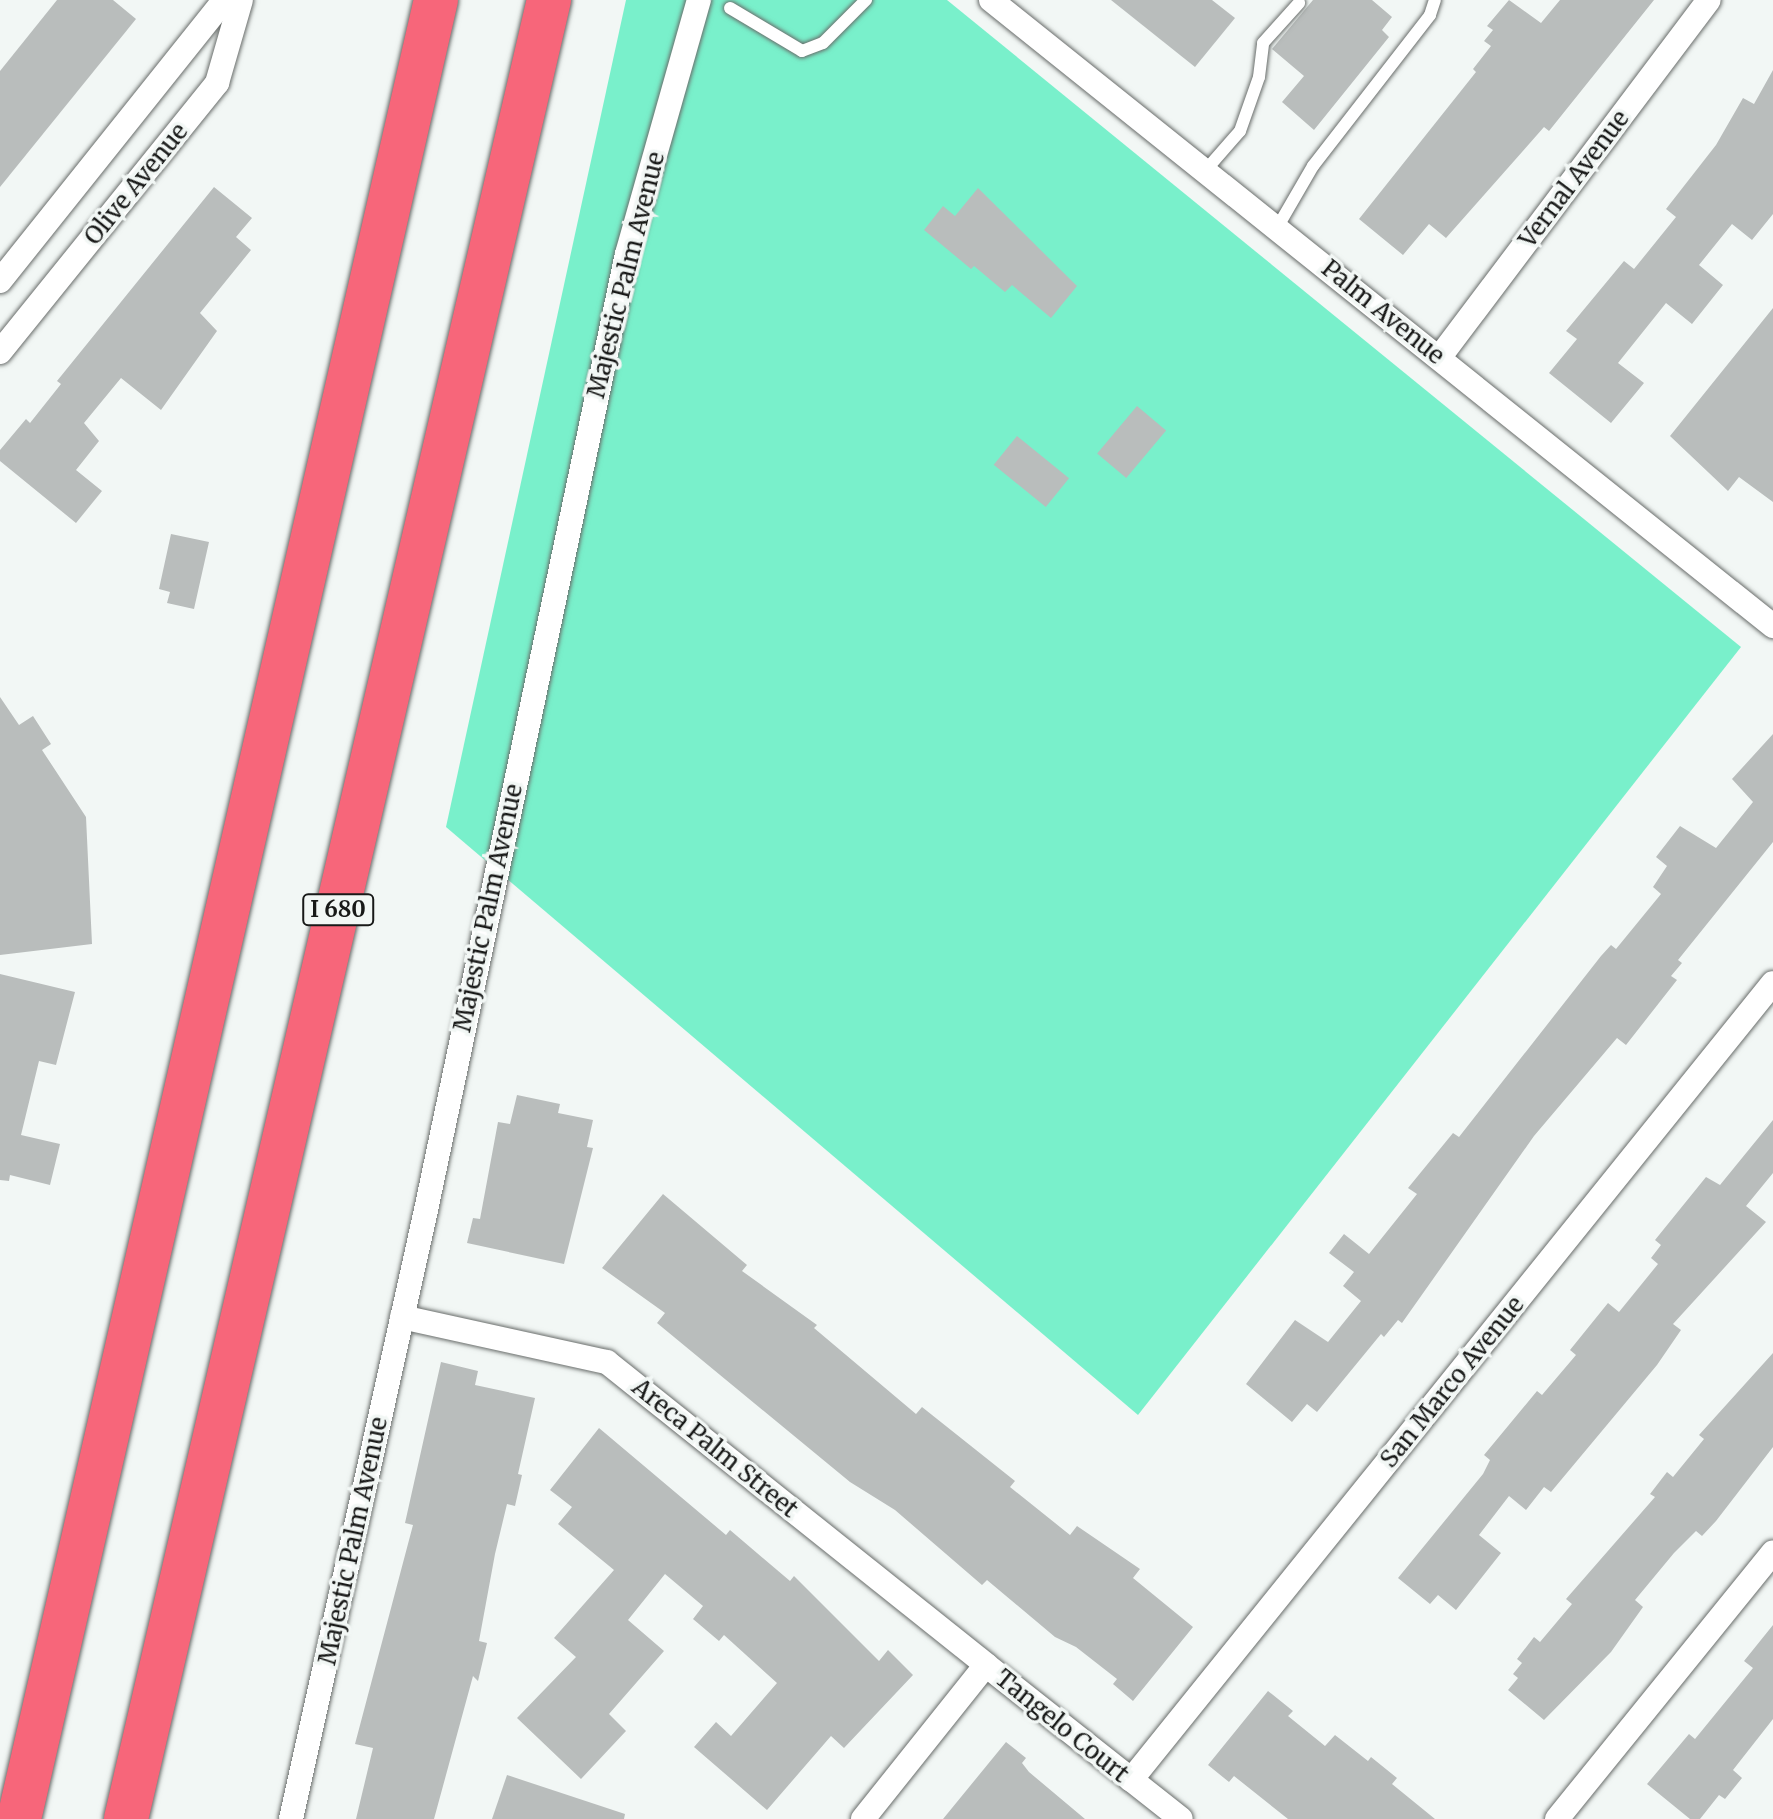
<!DOCTYPE html>
<html>
<head>
<meta charset="utf-8">
<style>
	body { margin:0 }
	#map { position:relative; width:1773px; height:1819px; overflow:hidden; background:#f2f7f5; font-family:Merriweather,serif }
	div>[style] { position:absolute }
	.green>* { inset:0; background:#79f0cb }
	.building>* { inset:0; background:#b9bdbc; transform-origin:0 0 }
	.roads { filter:drop-shadow(0 0 2px #696d6b) drop-shadow(0 0 2px #696d6b) }
	.lane>* { height:12px; margin:-6px; padding:0 6px; transform-origin:6px; border-radius:6px; background:#fff }
	.street>* { height:24px; margin:-12px; padding:0 12px; transform-origin:12px; border-radius:12px; background:#fff }
	.highway>* { height:44px; margin:-22px; padding:0 22px; transform-origin:22px; border-radius:22px; background:#f7667a }
	span { translate:-50% -50%; white-space:nowrap; text-align:center; line-height:1.15; -webkit-text-stroke:7px #f2f7f5; paint-order:stroke }
	.shield-label span { padding:2px 6px; background:#f2f7f5; border:2px solid; border-radius:6px; -webkit-text-stroke-width:0 }
	.shield-label { font-size:22px; color:#181918; font-weight:700 }
	.street-label { font-size:24px; color:#181918 }
</style>
</head>
<body>
<div id="map">
	<div class="green">
		<div style="clip-path:polygon(626px 0,947px 0,1741px 647px,1138px 1415px,446px 827px)"></div>
	</div>
	<div class="building">
		<div style="clip-path:polygon(57px 0,113px 0,136px 19px,0 187px,0 71px)"></div>
		<div style="clip-path:polygon(1111px 0,1212px 0,1235px 18px,1195px 67px)"></div>
		<div style="clip-path:polygon(1313px 0,1372px 0,1392px 17px,1382px 30px,1389px 37px,1314px 130px,1282px 102px,1304px 76px,1272px 49px)"></div>
		<div style="clip-path:polygon(1509px 0,1541px 23px,1560px 0,1654px 0,1549px 131px,1544px 127px,1446px 238px,1429px 224px,1403px 255px,1359px 219px,1476px 72px,1473px 69px,1491px 46px,1484px 41px,1493px 30px,1487px 26px)"></div>
		<div style="clip-path:polygon(1773px 70px,1773px 214px,1752px 240px,1732px 224px,1699px 265px,1723px 285px,1692px 324px,1666px 303px,1618px 363px,1644px 383px,1611px 423px,1549px 373px,1577px 339px,1566px 331px,1624px 261px,1634px 269px,1676px 217px,1666px 209px,1716px 145px,1743px 98px,1754px 104px)"></div>
		<div style="clip-path:polygon(214px 187px,252px 218px,236px 237px,251px 250px,200px 313px,217px 331px,161px 410px,121px 378px,84px 423px,99px 441px,76px 470px,102px 491px,76px 523px,0 461px,0 450px,26px 419px,30px 423px,61px 384px,57px 381px)"></div>
		<div style="clip-path:polygon(978px 188px,1077px 286px,1051px 318px,1012px 285px,1005px 292px,974px 266px,971px 269px,924px 230px,943px 206px,955px 216px)"></div>
		<div style="clip-path:polygon(1773px 308px,1773px 502px,1739px 477px,1728px 491px,1670px 436px)"></div>
		<div style="left:1137px;top:406px;width:38px;height:62px;rotate:40deg"></div>
		<div style="left:1017px;top:436px;width:67px;height:37px;rotate:39deg"></div>
		<div style="clip-path:polygon(171px 534px,209px 542px,194px 609px,167px 603px,170px 592px,159px 589px)"></div>
		<div style="clip-path:polygon(0 697px,19px 725px,33px 716px,51px 744px,42px 750px,86px 817px,92px 944px,0 955px)"></div>
		<div style="clip-path:polygon(1773px 734px,1773px 842px,1678px 960px,1682px 963px,1671px 976px,1677px 980px,1626px 1045px,1617px 1038px,1534px 1136px,1402px 1323px,1398px 1320px,1384px 1337px,1381px 1334px,1317px 1412px,1307px 1404px,1292px 1422px,1246px 1384px,1295px 1320px,1328px 1342px,1361px 1301px,1343px 1286px,1354px 1272px,1329px 1253px,1344px 1234px,1369px 1254px,1417px 1194px,1408px 1188px,1453px 1133px,1459px 1137px,1601px 956px,1611px 945px,1616px 949px,1661px 894px,1653px 887px,1667px 866px,1656px 857px,1680px 826px,1716px 848px,1753px 802px,1732px 779px)"></div>
		<div style="clip-path:polygon(0 974px,75px 992px,56px 1065px,39px 1061px,21px 1135px,60px 1144px,50px 1185px,10px 1175px,9px 1181px,0 1180px)"></div>
		<div style="clip-path:polygon(517px 1095px,560px 1104px,558px 1113px,593px 1120px,587px 1147px,593px 1148px,564px 1264px,467px 1243px,473px 1218px,480px 1219px,498px 1122px,510px 1124px)"></div>
		<div style="clip-path:polygon(1773px 1120px,1773px 1173px,1746px 1206px,1766px 1222px,1673px 1324px,1681px 1330px,1657px 1365px,1551px 1492px,1544px 1487px,1526px 1510px,1509px 1496px,1479px 1535px,1501px 1553px,1456px 1610px,1438px 1595px,1430px 1604px,1398px 1578px,1483px 1474px,1490px 1460px,1484px 1455px,1537px 1391px,1542px 1395px,1576px 1355px,1570px 1350px,1608px 1303px,1619px 1312px,1658px 1264px,1651px 1258px,1661px 1245px,1655px 1240px,1706px 1177px,1720px 1185px)"></div>
		<div style="clip-path:polygon(663px 1194px,747px 1265px,742px 1271px,817px 1325px,814px 1328px,916px 1414px,922px 1407px,1015px 1481px,1010px 1487px,1070px 1535px,1077px 1526px,1140px 1569px,1133px 1578px,1193px 1627px,1133px 1701px,1113px 1684px,1117px 1679px,1076px 1647px,1055px 1637px,987px 1580px,982px 1585px,895px 1510px,850px 1482px,657px 1323px,665px 1313px,602px 1268px)"></div>
		<div style="clip-path:polygon(1773px 1353px,1773px 1447px,1716px 1521px,1702px 1536px,1696px 1531px,1674px 1553px,1635px 1600px,1643px 1607px,1611px 1652px,1544px 1720px,1508px 1690px,1518px 1678px,1513px 1674px,1522px 1663px,1517px 1659px,1534px 1637px,1540px 1642px,1572px 1604px,1566px 1599px,1655px 1497px,1650px 1494px,1667px 1472px,1673px 1477px,1704px 1439px,1699px 1435px)"></div>
		<div style="clip-path:polygon(441px 1362px,478px 1371px,475px 1385px,535px 1398px,518px 1474px,522px 1475px,515px 1506px,507px 1504px,495px 1554px,479px 1641px,487px 1643px,478px 1681px,473px 1676px,434px 1819px,356px 1819px,373px 1748px,355px 1744px,413px 1525px,405px 1523px)"></div>
		<div style="clip-path:polygon(599px 1428px,726px 1535px,730px 1530px,790px 1581px,794px 1576px,879px 1661px,888px 1650px,913px 1675px,844px 1748px,831px 1736px,767px 1810px,694px 1747px,716px 1722px,731px 1736px,777px 1683px,724px 1635px,719px 1641px,693px 1619px,703px 1606px,665px 1574px,628px 1620px,664px 1651px,609px 1714px,626px 1731px,581px 1779px,517px 1718px,576px 1657px,554px 1638px,614px 1570px,558px 1524px,572px 1507px,550px 1490px)"></div>
		<div style="clip-path:polygon(1773px 1625px,1773px 1719px,1733px 1770px,1742px 1778px,1725px 1799px,1719px 1795px,1700px 1819px,1690px 1819px,1647px 1784px,1689px 1734px,1695px 1739px,1753px 1668px,1744px 1661px)"></div>
		<div style="clip-path:polygon(1268px 1691px,1293px 1711px,1288px 1716px,1325px 1746px,1335px 1735px,1368px 1761px,1371px 1757px,1397px 1778px,1392px 1784px,1435px 1819px,1288px 1819px,1234px 1776px,1229px 1782px,1208px 1765px)"></div>
		<div style="clip-path:polygon(1006px 1742px,1026px 1758px,1022px 1763px,1029px 1772px,1085px 1819px,943px 1819px)"></div>
		<div style="clip-path:polygon(507px 1775px,625px 1814px,624px 1819px,492px 1819px)"></div>
	</div>
	<div class="roads">
		<div class="lane">
			<div style="left:730px;top:8px;width:84px;rotate:30.8deg"></div>
			<div style="left:802px;top:51px;width:22px;rotate:-21deg"></div>
			<div style="left:823px;top:43px;width:61px;rotate:-45deg"></div>
			<div style="left:1205px;top:171px;width:53px;rotate:-48.8deg"></div>
			<div style="left:1240px;top:131px;width:57px;rotate:-70.6deg"></div>
			<div style="left:1259px;top:77px;width:34px;rotate:-83deg"></div>
			<div style="left:1263px;top:43px;width:54px;rotate:-48deg"></div>
			<div style="left:1277px;top:228px;width:72px;rotate:-59.9deg"></div>
			<div style="left:1313px;top:166px;width:191px;rotate:-52.2deg"></div>
			<div style="left:1430px;top:15px;width:16px;rotate:-72deg"></div>
		</div>
		<div class="street">
			<div style="left:991px;top:0;width:1002px;rotate:38.68deg"></div>
			<div style="left:0;top:281px;width:359px;rotate:-51.4deg"></div>
			<div style="left:0;top:352px;width:346px;rotate:-51.1deg"></div>
			<div style="left:217px;top:83px;width:86px;rotate:-73.9deg"></div>
			<div style="left:1439px;top:358px;width:448px;rotate:-53deg"></div>
			<div style="left:402px;top:1317px;width:210px;rotate:12.4deg"></div>
			<div style="left:607px;top:1362px;width:485px;rotate:38.6deg"></div>
			<div style="left:1131px;top:1780px;width:1023px;rotate:-51.15deg"></div>
			<div style="left:291px;top:1819px;width:624px;rotate:-77.5deg"></div>
			<div style="left:426px;top:1210px;width:977px;rotate:-78.13deg"></div>
			<div style="left:627px;top:254px;width:264px;rotate:-74.2deg"></div>
			<div style="left:863px;top:1819px;width:197px;rotate:-51.4deg"></div>
			<div style="left:986px;top:1665px;width:248px;rotate:38.3deg"></div>
			<div style="left:1557px;top:1819px;width:343px;rotate:-51deg"></div>
		</div>
		<div class="highway">
			<div style="left:19px;top:1819px;width:1866px;rotate:-77.09deg"></div>
			<div style="left:126px;top:1819px;width:1868px;rotate:-76.91deg"></div>
		</div>
	</div>
	<div class="shield-label">
		<span style="left:338px;top:910px">I 680</span>
	</div>
	<div class="street-label">
		<span style="left:1574px;top:179px;rotate:-53deg">Vernal Avenue</span>
		<span style="left:136px;top:184px;rotate:-51deg">Olive Avenue</span>
		<span style="left:626px;top:275px;rotate:-76deg">Majestic Palm Avenue</span>
		<span style="left:1383px;top:312px;rotate:39deg">Palm Avenue</span>
		<span style="left:488px;top:908px;rotate:-78deg">Majestic Palm Avenue</span>
		<span style="left:1452px;top:1382px;rotate:-51deg">San Marco Avenue</span>
		<span style="left:715px;top:1448px;rotate:39deg">Areca Palm Street</span>
		<span style="left:353px;top:1541px;rotate:-78deg">Majestic Palm Avenue</span>
		<span style="left:1062px;top:1726px;rotate:39deg">Tangelo Court</span>
	</div>
</div>
</body>
</html>
